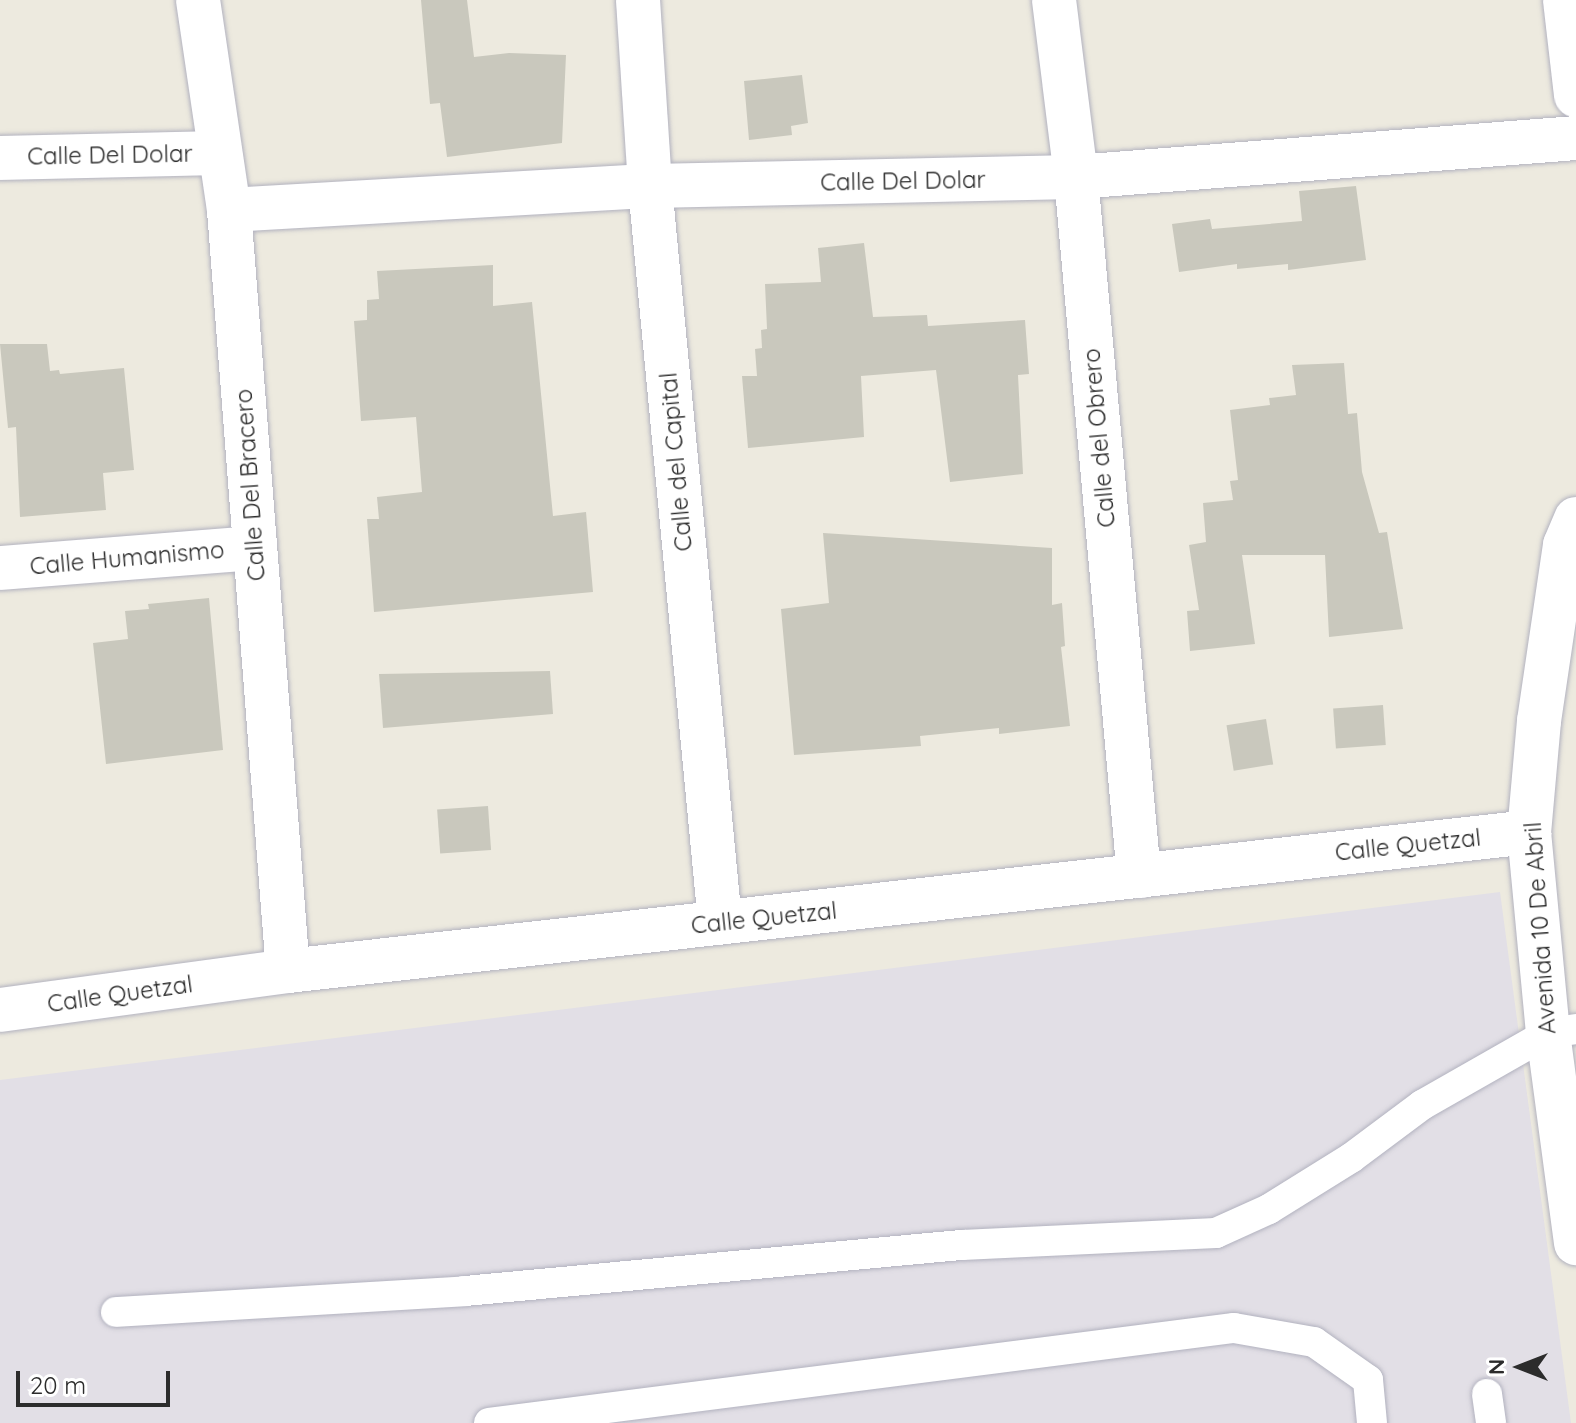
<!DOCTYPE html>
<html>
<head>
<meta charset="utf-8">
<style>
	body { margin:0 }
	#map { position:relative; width:1576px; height:1423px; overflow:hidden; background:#edeadf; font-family:Quicksand,sans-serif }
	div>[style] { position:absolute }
	.industrial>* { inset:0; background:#e2dfe6 }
	.building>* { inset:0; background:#c9c8bd; transform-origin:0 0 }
	.roads { filter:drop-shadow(0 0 2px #b2b2bf) drop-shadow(0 0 2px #b2b2bf) }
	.service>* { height:30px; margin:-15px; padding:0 15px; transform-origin:15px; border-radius:15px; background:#fff }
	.minor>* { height:44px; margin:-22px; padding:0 22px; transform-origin:22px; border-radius:22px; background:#fff }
	.tertiary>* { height:44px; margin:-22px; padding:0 22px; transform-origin:22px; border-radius:22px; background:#fff }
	span { translate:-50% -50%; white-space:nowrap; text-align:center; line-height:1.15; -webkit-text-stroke:6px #fff; paint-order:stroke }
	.street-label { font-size:24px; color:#2c2c2c }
	.north { position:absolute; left:1480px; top:1327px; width:80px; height:80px; -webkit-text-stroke:6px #fff; paint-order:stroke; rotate:270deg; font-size:22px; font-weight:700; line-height:32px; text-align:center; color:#2c2c2c }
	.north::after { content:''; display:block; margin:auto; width:28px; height:36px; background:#2c2c2c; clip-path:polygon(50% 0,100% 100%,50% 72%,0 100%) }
	.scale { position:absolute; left:16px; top:1371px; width:154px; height:36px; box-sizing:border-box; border:4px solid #2c2c2c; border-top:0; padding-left:10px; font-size:24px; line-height:28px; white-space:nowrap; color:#2c2c2c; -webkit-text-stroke:6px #fff; paint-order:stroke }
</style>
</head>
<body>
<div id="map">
	<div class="industrial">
		<div style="clip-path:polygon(1500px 892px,1571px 1423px,0 1423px,0 1080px)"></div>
	</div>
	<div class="building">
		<div style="clip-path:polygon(421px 0,467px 0,474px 57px,509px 53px,566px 55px,562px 143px,447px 157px,440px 103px,430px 104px)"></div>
		<div style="clip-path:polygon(802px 75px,808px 123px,791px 126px,792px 135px,749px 140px,744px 81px)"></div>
		<div style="clip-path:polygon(1356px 186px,1366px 260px,1288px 270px,1288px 264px,1237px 269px,1237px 264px,1179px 272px,1172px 224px,1210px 219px,1212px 229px,1302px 221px,1299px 191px)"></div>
		<div style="clip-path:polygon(864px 243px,873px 317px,927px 315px,928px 326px,1025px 320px,1029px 374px,1018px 375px,1023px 474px,950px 482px,936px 370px,861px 376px,864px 437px,748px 448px,742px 376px,757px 376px,755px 349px,762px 348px,761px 330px,767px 329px,765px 284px,821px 282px,818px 248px)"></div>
		<div style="clip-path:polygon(493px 265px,493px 306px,532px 302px,553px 516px,586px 512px,593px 592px,374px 612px,367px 519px,379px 519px,377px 497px,422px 492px,416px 417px,361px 421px,354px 321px,367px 320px,367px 300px,379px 299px,377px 271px)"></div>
		<div style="clip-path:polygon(0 344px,47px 344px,50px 371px,59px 370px,60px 374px,124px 368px,134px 470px,103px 473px,106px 510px,20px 517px,16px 427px,8px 428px)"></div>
		<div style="clip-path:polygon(1344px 363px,1348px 414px,1357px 413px,1362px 472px,1379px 533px,1387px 532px,1403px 629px,1329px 637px,1325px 555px,1242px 555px,1255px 644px,1190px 651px,1187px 611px,1199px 610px,1189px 545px,1206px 542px,1203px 503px,1233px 500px,1230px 481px,1238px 480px,1230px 410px,1270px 405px,1269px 398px,1296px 395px,1292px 365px)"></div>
		<div style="clip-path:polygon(823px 533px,1052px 548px,1052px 605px,1062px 603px,1065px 646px,1061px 647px,1070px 726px,999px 734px,999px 728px,920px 736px,921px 746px,794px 755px,781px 609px,829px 603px)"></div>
		<div style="clip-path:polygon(209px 598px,223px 750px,106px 764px,93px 643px,128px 639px,125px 611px,149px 609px,148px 604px)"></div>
		<div style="clip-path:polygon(550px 671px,553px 714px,383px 728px,379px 674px)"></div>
		<div style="left:1383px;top:705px;width:40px;height:50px;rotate:86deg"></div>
		<div style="left:1266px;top:719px;width:46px;height:40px;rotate:81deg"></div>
		<div style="left:488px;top:806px;width:44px;height:51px;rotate:86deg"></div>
	</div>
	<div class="roads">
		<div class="service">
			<div style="left:116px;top:1312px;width:350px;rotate:-3.4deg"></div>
			<div style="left:465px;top:1291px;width:499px;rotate:-5.3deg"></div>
			<div style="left:962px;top:1245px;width:254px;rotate:-2.7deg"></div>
			<div style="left:1216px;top:1233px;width:58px;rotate:-24.4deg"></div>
			<div style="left:1269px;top:1209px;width:97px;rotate:-31.9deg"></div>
			<div style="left:1351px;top:1158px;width:89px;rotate:-36.7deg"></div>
			<div style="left:1422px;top:1105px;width:145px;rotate:-29.7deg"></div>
			<div style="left:1548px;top:1033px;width:28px;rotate:-8deg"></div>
			<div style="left:1487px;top:1394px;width:29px;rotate:82deg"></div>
			<div style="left:489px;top:1423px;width:751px;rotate:-7.27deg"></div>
			<div style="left:1234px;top:1328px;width:81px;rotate:9.9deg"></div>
			<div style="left:1314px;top:1342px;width:66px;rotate:35.1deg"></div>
			<div style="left:1368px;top:1380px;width:43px;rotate:84.7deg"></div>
		</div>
		<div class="minor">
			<div style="left:198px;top:0;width:212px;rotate:81.6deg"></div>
			<div style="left:229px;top:210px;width:763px;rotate:85.57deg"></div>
			<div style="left:638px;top:0;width:186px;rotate:86.3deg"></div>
			<div style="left:650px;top:186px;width:740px;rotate:84.57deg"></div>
			<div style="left:1054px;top:0;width:178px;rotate:82.9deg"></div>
			<div style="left:1076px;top:177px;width:702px;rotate:84.85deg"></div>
			<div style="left:0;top:158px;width:219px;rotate:-1.3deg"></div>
			<div style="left:229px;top:210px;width:422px;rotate:-3.3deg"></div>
			<div style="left:650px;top:186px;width:426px;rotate:-1.2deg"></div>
			<div style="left:1076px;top:177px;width:502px;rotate:-4.46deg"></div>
			<div style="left:0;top:568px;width:255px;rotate:-4.5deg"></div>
			<div style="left:0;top:1010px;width:291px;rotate:-7.7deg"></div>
			<div style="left:288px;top:971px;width:1249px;rotate:-6.39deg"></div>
		</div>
		<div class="tertiary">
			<div style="left:1565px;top:0;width:96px;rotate:83.4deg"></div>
			<div style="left:1576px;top:519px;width:28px;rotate:113deg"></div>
			<div style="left:1565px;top:545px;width:178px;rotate:98.4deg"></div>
			<div style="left:1539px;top:721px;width:111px;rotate:95.1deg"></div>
			<div style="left:1529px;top:832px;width:202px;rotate:84.6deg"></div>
			<div style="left:1548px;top:1033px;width:212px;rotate:82.4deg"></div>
		</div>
	</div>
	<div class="street-label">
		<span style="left:110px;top:155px;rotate:-1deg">Calle Del Dolar</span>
		<span style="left:903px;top:181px;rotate:-1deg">Calle Del Dolar</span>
		<span style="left:1099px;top:438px;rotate:-95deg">Calle del Obrero</span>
		<span style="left:676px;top:462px;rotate:-95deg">Calle del Capital</span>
		<span style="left:250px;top:485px;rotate:-94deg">Calle Del Bracero</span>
		<span style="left:127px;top:558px;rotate:-5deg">Calle Humanismo</span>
		<span style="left:1408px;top:845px;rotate:-6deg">Calle Quetzal</span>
		<span style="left:764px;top:918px;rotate:-6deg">Calle Quetzal</span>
		<span style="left:1540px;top:928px;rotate:-94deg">Avenida 10 De Abril</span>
		<span style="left:120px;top:994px;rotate:-8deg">Calle Quetzal</span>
	</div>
	<div class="north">N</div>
	<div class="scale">20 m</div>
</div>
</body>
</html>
